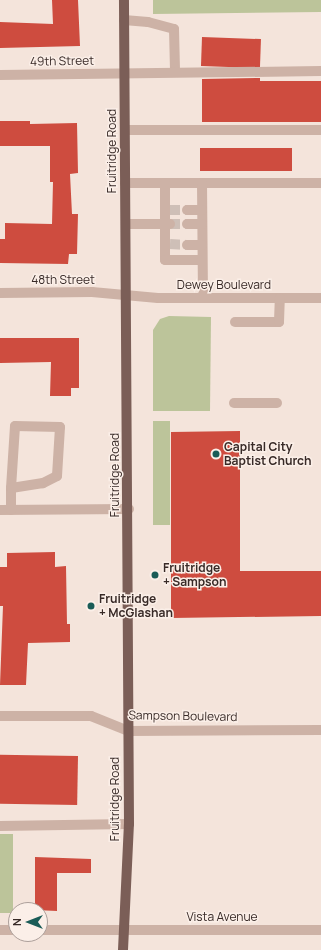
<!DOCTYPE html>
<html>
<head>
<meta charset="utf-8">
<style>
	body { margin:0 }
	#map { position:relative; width:321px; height:950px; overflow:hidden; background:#f4e4db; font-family:Manrope,sans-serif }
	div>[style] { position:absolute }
	.green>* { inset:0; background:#bcc49a; transform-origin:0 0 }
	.building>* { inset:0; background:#ce4c3f; transform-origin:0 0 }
	.minor-tunnel>* { height:10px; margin-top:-5px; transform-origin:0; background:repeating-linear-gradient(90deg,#cebfb7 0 10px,transparent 0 15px) }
	.minor>* { height:10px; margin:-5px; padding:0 5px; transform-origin:5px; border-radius:5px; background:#cdb2a6 }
	.major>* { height:10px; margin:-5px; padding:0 5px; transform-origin:5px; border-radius:5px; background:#7b5e57 }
	.dots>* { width:11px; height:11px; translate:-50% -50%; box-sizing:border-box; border:2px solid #fbefe8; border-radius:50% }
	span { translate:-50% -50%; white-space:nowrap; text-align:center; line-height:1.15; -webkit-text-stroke:3px #fbefe8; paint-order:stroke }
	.street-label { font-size:12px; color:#382a27 }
	.poi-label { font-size:12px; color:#382a27; font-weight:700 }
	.left { translate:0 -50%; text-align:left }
	.north { position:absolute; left:8px; top:902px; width:40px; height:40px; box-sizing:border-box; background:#fbefe8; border:1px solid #ada09b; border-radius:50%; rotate:270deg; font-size:11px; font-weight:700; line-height:16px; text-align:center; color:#382a27 }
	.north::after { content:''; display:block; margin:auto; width:14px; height:18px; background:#1a5c57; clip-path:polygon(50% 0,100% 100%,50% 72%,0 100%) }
</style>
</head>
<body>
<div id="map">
	<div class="green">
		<div style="clip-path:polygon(153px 0,321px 0,321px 12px,153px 14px)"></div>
		<div style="clip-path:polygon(169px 316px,211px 317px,210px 411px,153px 411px,153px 330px,160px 319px)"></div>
		<div style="left:153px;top:421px;width:17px;height:104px"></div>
		<div style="left:0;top:834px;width:13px;height:79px"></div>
	</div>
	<div class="building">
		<div style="clip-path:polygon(52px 0,78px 0,80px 46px,0 48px,0 22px,53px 24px)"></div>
		<div style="left:202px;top:37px;width:59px;height:29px;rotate:2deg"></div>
		<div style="clip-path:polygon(260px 78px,260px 81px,321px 81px,321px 122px,202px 122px,202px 79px)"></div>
		<div style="clip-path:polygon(0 121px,30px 121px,30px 124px,77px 123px,78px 173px,70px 174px,72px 214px,78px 214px,77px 254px,69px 254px,68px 264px,0 263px,0 239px,5px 239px,5px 223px,52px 224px,53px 182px,50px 182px,50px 146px,0 146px)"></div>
		<div style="left:292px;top:148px;width:23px;height:92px;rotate:90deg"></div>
		<div style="clip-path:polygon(0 338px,79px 338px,79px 388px,71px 388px,71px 396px,50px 396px,51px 362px,0 363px)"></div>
		<div style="clip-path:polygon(240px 431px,240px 571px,321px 571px,321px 616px,171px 618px,171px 432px)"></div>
		<div style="clip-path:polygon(55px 552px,55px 567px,66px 566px,67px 624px,70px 624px,70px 642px,28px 643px,26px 685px,0 685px,3px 606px,0 606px,0 567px,7px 567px,7px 553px)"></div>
		<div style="left:78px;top:756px;width:49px;height:78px;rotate:91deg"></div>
		<div style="clip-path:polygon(35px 857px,91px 859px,91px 873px,57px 873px,57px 911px,35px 910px)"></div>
	</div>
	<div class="minor-tunnel">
		<div style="left:170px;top:210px;width:17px"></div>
		<div style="left:170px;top:224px;width:17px"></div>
		<div style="left:170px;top:244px;width:17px;rotate:3deg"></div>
	</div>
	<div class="minor">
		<div style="left:124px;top:20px;width:24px;rotate:5deg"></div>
		<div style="left:148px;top:22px;width:27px;rotate:15deg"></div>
		<div style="left:174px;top:29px;width:42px;rotate:88.6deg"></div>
		<div style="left:0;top:75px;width:321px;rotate:-0.7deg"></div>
		<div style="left:125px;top:130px;width:196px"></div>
		<div style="left:125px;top:183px;width:196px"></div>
		<div style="left:165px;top:183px;width:77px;rotate:90deg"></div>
		<div style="left:165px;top:260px;width:37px"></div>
		<div style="left:202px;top:183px;width:115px;rotate:89.5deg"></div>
		<div style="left:187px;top:210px;width:15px"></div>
		<div style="left:126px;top:224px;width:44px"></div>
		<div style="left:187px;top:224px;width:15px"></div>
		<div style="left:187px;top:245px;width:15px"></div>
		<div style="left:0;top:293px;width:92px;rotate:-0.6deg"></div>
		<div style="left:92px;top:292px;width:66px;rotate:5.2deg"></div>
		<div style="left:158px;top:298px;width:163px"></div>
		<div style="left:235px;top:322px;width:44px"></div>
		<div style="left:279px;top:322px;width:24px;rotate:-88deg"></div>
		<div style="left:234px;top:403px;width:43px"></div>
		<div style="left:0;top:510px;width:129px;rotate:-0.4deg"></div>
		<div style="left:11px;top:510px;width:22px;rotate:-90deg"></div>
		<div style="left:11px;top:488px;width:62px;rotate:-86.3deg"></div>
		<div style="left:15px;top:426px;width:45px;rotate:1.3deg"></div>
		<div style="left:60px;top:427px;width:49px;rotate:93.5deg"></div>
		<div style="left:57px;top:476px;width:16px;rotate:153deg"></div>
		<div style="left:43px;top:483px;width:32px;rotate:171deg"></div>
		<div style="left:0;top:716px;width:91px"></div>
		<div style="left:91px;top:716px;width:40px;rotate:22deg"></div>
		<div style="left:128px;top:731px;width:193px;rotate:-0.3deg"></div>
		<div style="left:0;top:826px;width:129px;rotate:-0.9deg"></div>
		<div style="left:0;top:930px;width:16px"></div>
		<div style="left:40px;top:930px;width:281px"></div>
	</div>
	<div class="major">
		<div style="left:123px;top:950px;width:126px;rotate:-87.3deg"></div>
		<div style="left:129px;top:824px;width:824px;rotate:-90.35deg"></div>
	</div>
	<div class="dots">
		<div style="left:216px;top:454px;background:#1a5c57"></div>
		<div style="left:155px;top:575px;background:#1a5c57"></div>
		<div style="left:91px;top:606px;background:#1a5c57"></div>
	</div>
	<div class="street-label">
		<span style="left:62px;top:61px;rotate:-1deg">49th Street</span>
		<span style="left:112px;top:151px;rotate:-90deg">Fruitridge Road</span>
		<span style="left:63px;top:280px">48th Street</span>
		<span style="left:224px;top:285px">Dewey Boulevard</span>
		<span style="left:115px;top:475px;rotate:-90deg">Fruitridge Road</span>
		<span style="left:183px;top:716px;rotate:1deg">Sampson Boulevard</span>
		<span style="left:115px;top:799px;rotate:-90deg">Fruitridge Road</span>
		<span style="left:222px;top:917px">Vista Avenue</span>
	</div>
	<div class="poi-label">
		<span class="left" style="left:224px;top:454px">Capital City<br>Baptist Church</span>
		<span class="left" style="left:163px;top:575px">Fruitridge<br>+ Sampson</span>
		<span class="left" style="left:99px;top:606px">Fruitridge<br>+ McGlashan</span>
	</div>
	<div class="north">N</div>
</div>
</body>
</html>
